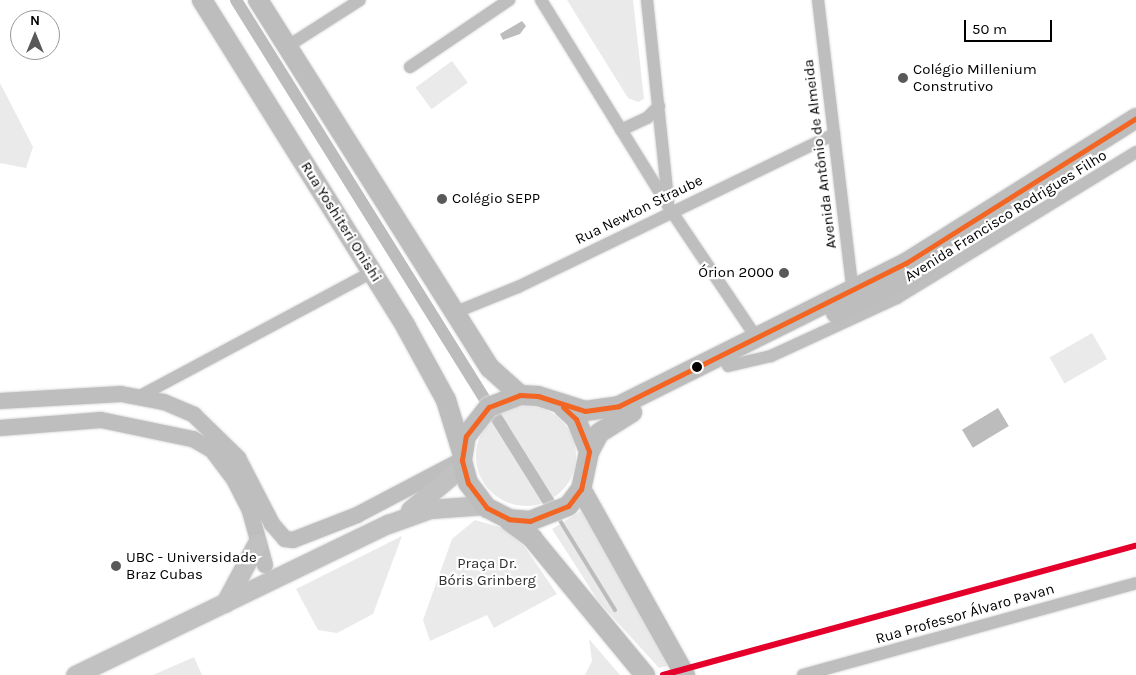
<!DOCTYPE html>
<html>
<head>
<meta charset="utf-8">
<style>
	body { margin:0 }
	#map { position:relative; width:1136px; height:675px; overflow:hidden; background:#fff; font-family:Karla,sans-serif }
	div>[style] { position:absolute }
	.green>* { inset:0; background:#eaeaea; transform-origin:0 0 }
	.round { border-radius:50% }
	.water>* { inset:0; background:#bcbcbc; transform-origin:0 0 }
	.stream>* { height:4px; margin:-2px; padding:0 2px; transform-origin:2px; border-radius:2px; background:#bcbcbc }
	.canal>* { height:12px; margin:-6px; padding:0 6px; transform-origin:6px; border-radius:6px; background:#bcbcbc }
	.roads { filter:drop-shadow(0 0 1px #dbdbdb) drop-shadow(0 0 1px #dbdbdb) }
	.minor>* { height:12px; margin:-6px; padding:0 6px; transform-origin:6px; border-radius:6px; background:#bebebe }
	.tertiary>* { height:16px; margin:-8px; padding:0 8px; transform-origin:8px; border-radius:8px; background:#bebebe }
	.secondary>* { height:19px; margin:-9.5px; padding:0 9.5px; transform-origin:9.5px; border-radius:9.5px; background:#c1c1c1 }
	.primary>* { height:20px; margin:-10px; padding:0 10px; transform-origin:10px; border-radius:10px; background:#bdbdbd }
	.bus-1>* { height:5px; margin:-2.5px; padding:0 2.5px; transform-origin:2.5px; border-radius:2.5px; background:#f26522 }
	.rail-1>* { height:6px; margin:-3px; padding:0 3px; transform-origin:3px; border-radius:3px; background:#e4002b }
	.dots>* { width:14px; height:14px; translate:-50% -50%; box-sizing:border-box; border:2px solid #fff; border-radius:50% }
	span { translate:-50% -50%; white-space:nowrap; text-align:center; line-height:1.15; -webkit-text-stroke:4.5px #fff; paint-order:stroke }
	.poi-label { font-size:15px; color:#000 }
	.left { translate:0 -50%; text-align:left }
	.right { translate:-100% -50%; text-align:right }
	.street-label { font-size:15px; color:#000 }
	.park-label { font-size:15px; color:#2f2f2f }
	.north { position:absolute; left:10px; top:10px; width:50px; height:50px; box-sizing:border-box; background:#fff; border:1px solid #999; border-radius:50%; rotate:0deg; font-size:14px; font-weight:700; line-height:20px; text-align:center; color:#000 }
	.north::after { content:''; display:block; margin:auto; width:18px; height:22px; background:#595959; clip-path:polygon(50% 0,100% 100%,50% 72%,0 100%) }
	.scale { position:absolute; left:964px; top:20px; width:88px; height:22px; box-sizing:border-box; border:2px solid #000; border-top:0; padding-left:6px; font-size:15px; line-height:18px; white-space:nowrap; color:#000; -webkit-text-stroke:4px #fff; paint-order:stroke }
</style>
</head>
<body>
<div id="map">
	<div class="green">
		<div style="clip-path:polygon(567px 0,633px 0,644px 99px,638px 102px,628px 98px)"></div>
		<div style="left:452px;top:61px;width:27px;height:45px;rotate:54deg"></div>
		<div style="clip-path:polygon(0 83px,33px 147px,26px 168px,0 163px)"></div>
		<div style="left:1092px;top:333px;width:30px;height:49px;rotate:60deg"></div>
		<div class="round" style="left:476px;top:406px;width:100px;height:100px"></div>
		<div style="clip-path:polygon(581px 511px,668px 666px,659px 668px,599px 602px,552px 529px)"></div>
		<div style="clip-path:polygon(475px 520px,503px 528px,524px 546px,557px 594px,494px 628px,487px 615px,430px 641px,423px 620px,452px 539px)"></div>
		<div style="clip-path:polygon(402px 536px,373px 614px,337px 633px,318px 630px,296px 589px)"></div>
		<div style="clip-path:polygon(589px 639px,620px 675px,585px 675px,592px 661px)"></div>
		<div style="clip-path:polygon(194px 657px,202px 675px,153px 675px)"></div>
	</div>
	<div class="water">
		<div style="clip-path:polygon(522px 21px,526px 26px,520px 34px,503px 40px,500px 34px)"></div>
		<div style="left:998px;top:408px;width:21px;height:42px;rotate:59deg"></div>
	</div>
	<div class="stream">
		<div style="left:559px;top:519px;width:107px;rotate:58.4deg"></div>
	</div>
	<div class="canal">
		<div style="left:236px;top:0;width:597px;rotate:58.07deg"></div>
	</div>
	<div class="roads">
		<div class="minor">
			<div style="left:541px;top:0;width:249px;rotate:58.3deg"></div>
			<div style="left:672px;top:212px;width:151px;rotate:56.1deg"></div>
			<div style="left:647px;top:0;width:202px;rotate:84deg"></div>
			<div style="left:818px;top:0;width:297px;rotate:83.2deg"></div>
			<div style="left:288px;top:46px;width:85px;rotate:-32.6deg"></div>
			<div style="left:410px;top:67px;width:120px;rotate:-34.1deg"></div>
			<div style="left:621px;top:130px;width:29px;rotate:-25deg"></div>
			<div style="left:647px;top:118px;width:17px;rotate:-45deg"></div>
			<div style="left:456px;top:312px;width:67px;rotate:-22deg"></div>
			<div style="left:518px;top:287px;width:351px;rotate:-25.8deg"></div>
			<div style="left:728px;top:366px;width:44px;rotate:-13.1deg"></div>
			<div style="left:771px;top:356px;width:139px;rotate:-24.7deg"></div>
			<div style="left:897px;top:298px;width:280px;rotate:-31.4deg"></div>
			<div style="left:140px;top:396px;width:263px;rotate:-28.1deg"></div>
			<div style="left:803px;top:675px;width:345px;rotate:-15.4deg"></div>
		</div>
		<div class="tertiary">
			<div style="left:0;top:401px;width:121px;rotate:-3.3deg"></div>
			<div style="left:121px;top:394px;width:44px;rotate:10.5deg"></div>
			<div style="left:164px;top:402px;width:33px;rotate:23deg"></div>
			<div style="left:194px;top:415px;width:62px;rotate:44.3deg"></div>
			<div style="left:238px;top:458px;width:74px;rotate:62.7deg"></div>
			<div style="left:272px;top:524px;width:20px;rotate:49deg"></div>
			<div style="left:285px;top:539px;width:8px;rotate:7deg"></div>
			<div style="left:293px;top:540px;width:69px;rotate:-21.3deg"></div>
			<div style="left:357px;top:515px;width:114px;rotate:-27.7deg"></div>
			<div style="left:0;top:428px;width:101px;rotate:-4.5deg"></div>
			<div style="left:101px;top:420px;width:94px;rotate:11.7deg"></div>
			<div style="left:193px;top:439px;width:22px;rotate:30deg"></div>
			<div style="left:212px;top:450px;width:39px;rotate:53deg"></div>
			<div style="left:235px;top:481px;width:34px;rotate:63deg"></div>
			<div style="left:250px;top:511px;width:56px;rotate:74.5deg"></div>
		</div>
		<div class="secondary">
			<div style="left:410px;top:510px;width:69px;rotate:-39.7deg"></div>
			<div style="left:225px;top:603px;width:68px;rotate:-61.9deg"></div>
			<div style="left:75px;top:675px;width:348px;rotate:-25.8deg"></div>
			<div style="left:388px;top:524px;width:45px;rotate:-19.7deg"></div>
			<div style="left:430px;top:509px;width:55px;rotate:-4.2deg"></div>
		</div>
		<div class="primary">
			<div style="left:202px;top:0;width:385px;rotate:58deg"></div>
			<div style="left:406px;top:327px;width:83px;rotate:61.3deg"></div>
			<div style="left:446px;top:400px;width:54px;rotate:72.9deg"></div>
			<div style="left:258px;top:0;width:435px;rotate:57.8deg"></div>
			<div style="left:490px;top:368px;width:40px;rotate:42deg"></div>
			<div style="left:836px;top:313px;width:102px;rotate:-27.3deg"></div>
			<div style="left:563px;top:407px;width:18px;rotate:43deg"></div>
			<div style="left:576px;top:419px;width:35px;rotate:68deg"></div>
			<div style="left:589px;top:452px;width:38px;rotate:102deg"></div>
			<div style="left:581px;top:489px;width:21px;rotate:127deg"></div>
			<div style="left:568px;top:506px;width:41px;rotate:158.5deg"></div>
			<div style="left:530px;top:521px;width:21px;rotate:-175deg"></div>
			<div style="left:509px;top:519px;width:25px;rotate:-153deg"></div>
			<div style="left:487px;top:508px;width:31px;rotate:-127deg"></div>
			<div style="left:468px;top:483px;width:24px;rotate:-105deg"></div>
			<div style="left:462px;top:460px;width:24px;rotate:-81deg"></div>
			<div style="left:466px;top:436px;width:37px;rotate:-52deg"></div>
			<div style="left:489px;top:407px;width:33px;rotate:-21deg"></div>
			<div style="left:520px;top:395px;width:18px;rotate:3deg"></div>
			<div style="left:538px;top:396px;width:49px;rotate:17.7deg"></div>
			<div style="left:585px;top:411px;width:34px;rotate:-8deg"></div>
			<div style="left:619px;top:406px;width:321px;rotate:-26.5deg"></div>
			<div style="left:906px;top:263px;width:272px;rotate:-32.2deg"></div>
			<div style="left:589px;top:452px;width:21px;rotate:-62deg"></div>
			<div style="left:599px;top:433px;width:39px;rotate:-32deg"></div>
			<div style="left:581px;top:489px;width:213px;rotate:60.8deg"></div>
			<div style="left:509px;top:521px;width:29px;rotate:36deg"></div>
			<div style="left:532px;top:538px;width:178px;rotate:50.5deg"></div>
		</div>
	</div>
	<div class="bus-1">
		<div style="left:563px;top:407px;width:18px;rotate:43deg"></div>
		<div style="left:576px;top:419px;width:35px;rotate:68deg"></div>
		<div style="left:589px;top:452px;width:38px;rotate:102deg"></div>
		<div style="left:581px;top:489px;width:21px;rotate:127deg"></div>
		<div style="left:568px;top:506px;width:41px;rotate:158.5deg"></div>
		<div style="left:530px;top:521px;width:21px;rotate:-175deg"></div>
		<div style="left:509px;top:519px;width:25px;rotate:-153deg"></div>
		<div style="left:487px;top:508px;width:31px;rotate:-127deg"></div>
		<div style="left:468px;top:483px;width:24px;rotate:-105deg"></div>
		<div style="left:462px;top:460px;width:24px;rotate:-81deg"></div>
		<div style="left:466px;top:436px;width:37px;rotate:-52deg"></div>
		<div style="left:489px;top:407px;width:33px;rotate:-21deg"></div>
		<div style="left:520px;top:395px;width:18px;rotate:3deg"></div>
		<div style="left:538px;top:396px;width:49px;rotate:17.7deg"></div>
		<div style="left:585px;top:411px;width:34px;rotate:-8deg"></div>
		<div style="left:619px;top:406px;width:321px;rotate:-26.5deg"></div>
		<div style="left:906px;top:263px;width:272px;rotate:-32.2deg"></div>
	</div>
	<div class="rail-1">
		<div style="left:663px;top:675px;width:490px;rotate:-15.3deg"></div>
	</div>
	<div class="dots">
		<div style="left:903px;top:78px;background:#595959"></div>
		<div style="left:442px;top:199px;background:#595959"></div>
		<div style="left:784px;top:273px;background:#595959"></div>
		<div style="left:697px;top:367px;background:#000"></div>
		<div style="left:116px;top:566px;background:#595959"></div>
	</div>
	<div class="poi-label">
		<span class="left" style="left:913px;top:78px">Colégio Millenium<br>Construtivo</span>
		<span class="left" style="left:452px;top:199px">Colégio SEPP</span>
		<span class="right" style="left:774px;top:273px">Órion 2000</span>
		<span class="left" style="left:126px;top:566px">UBC - Universidade<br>Braz Cubas</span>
	</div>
	<div class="street-label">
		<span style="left:820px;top:154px;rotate:-97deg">Avenida Antônio de Almeida</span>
		<span style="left:639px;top:210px;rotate:-26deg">Rua Newton Straube</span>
		<span style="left:1006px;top:216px;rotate:-32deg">Avenida Francisco Rodrigues Filho</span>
		<span style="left:341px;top:222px;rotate:58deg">Rua Yoshiteri Onishi</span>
		<span style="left:965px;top:614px;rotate:-16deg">Rua Professor Álvaro Pavan</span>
	</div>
	<div class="park-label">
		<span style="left:487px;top:572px">Praça Dr.<br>Bóris Grinberg</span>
	</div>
	<div class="north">N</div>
	<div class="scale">50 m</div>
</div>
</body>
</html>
